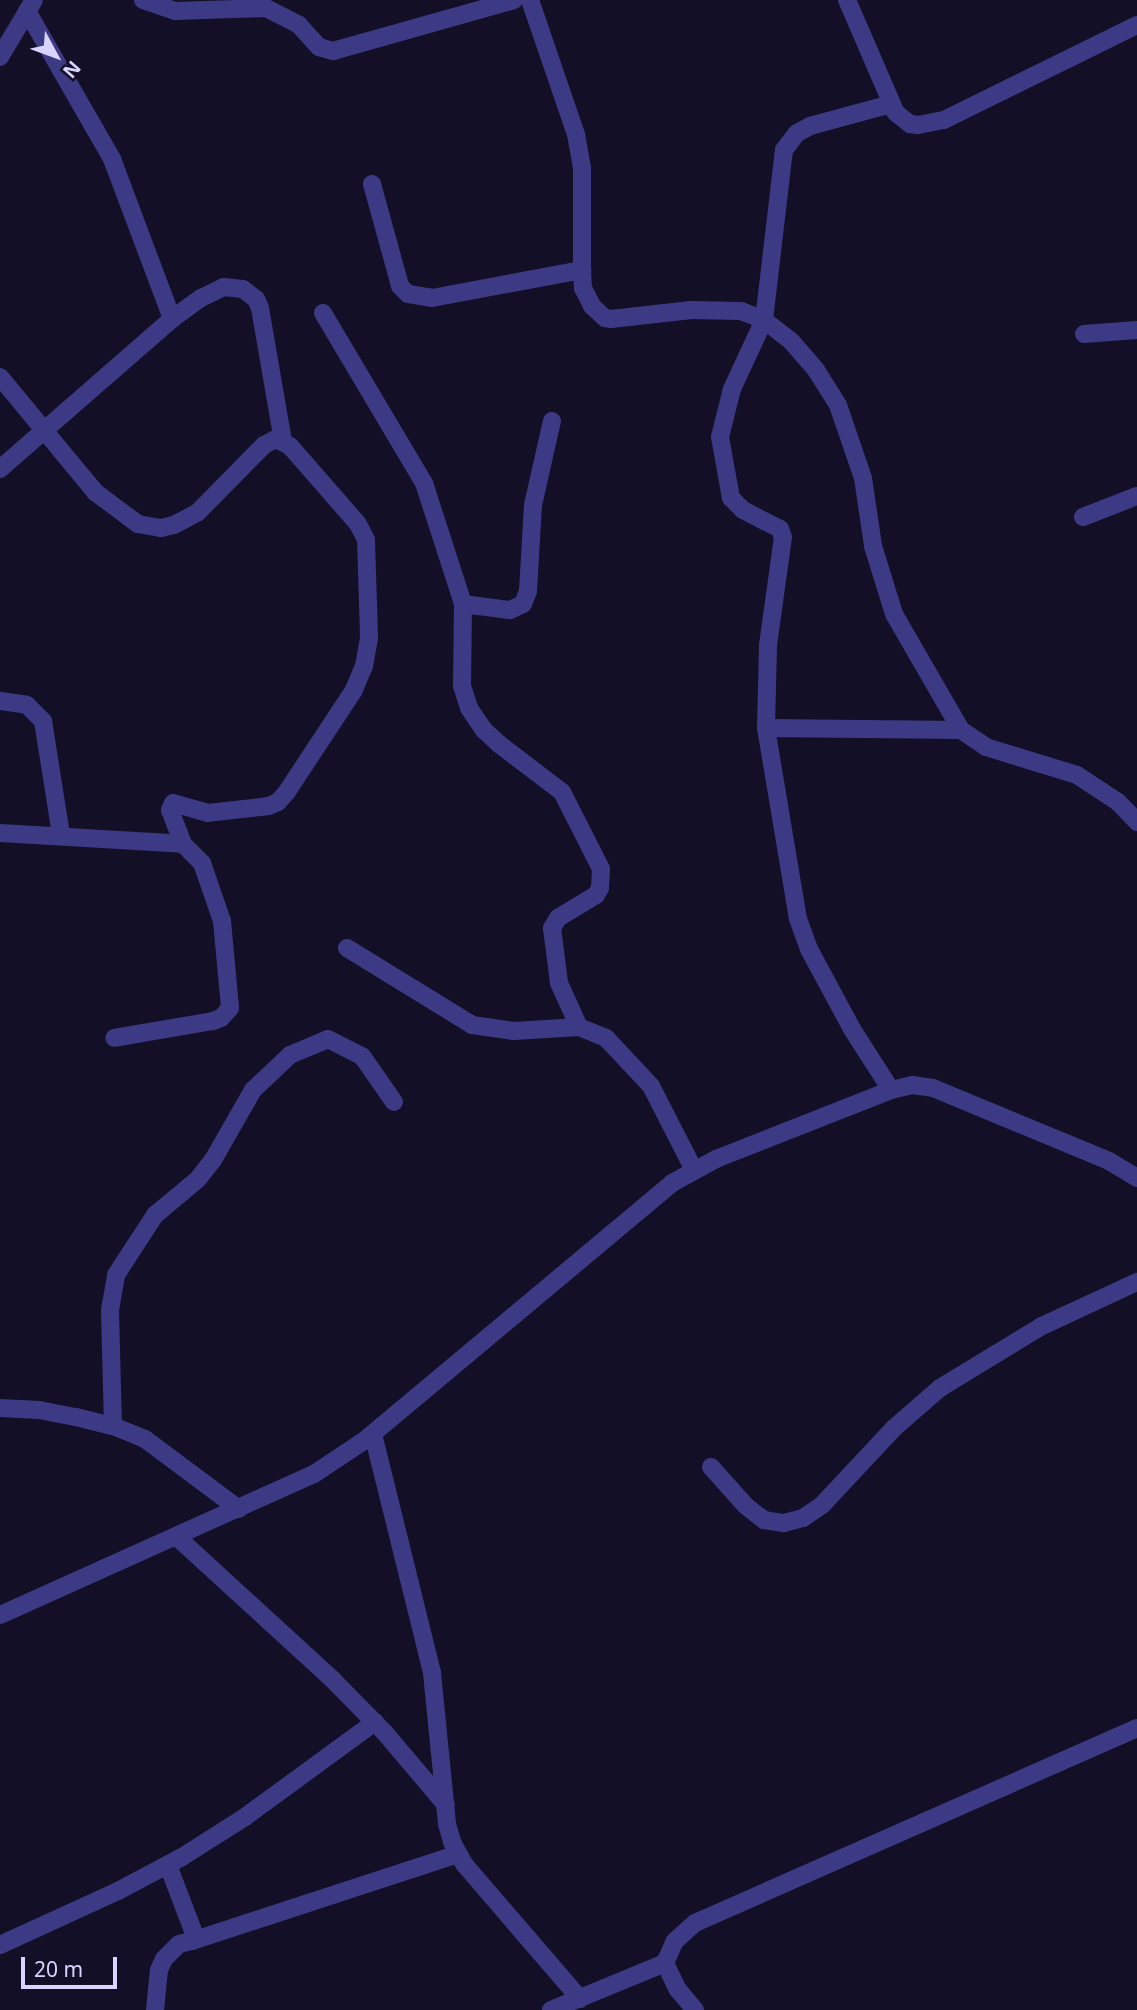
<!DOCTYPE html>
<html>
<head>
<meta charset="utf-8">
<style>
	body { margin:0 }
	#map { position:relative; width:1137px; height:2010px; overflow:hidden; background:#130f26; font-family:"Noto Sans",sans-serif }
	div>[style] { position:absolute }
	.minor>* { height:18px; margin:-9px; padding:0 9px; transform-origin:9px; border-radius:9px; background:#3d3a85 }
	.tertiary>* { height:18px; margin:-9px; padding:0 9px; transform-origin:9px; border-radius:9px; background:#3d3a85 }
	span { translate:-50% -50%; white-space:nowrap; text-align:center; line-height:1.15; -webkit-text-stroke:5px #130f26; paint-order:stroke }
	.north { position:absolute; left:21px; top:21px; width:70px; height:70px; -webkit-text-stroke:5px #130f26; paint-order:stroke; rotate:131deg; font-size:19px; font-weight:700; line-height:28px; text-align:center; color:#d9d4ff }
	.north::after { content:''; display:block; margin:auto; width:24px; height:32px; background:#d9d4ff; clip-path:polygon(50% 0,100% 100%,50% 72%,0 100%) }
	.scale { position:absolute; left:21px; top:1957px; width:96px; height:32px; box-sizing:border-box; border:4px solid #d9d4ff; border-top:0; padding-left:9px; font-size:21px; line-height:24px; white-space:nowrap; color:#d9d4ff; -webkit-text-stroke:5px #130f26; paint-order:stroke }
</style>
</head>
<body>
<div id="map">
	<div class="minor">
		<div style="left:143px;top:0;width:34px;rotate:19deg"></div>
		<div style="left:175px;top:11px;width:91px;rotate:-1.9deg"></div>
		<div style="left:266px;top:8px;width:37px;rotate:27deg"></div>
		<div style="left:299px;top:25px;width:30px;rotate:48deg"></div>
		<div style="left:319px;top:47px;width:15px;rotate:16deg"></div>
		<div style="left:333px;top:51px;width:188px;rotate:-15.7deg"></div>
		<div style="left:530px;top:0;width:142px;rotate:71.1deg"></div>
		<div style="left:576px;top:134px;width:34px;rotate:80deg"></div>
		<div style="left:582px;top:167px;width:103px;rotate:90deg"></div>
		<div style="left:582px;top:270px;width:18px;rotate:87deg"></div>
		<div style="left:583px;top:288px;width:20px;rotate:63deg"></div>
		<div style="left:592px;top:306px;width:18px;rotate:43deg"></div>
		<div style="left:605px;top:318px;width:6px;rotate:9deg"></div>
		<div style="left:611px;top:319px;width:81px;rotate:-6.4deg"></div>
		<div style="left:691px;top:310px;width:50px;rotate:1.1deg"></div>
		<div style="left:741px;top:311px;width:25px;rotate:21deg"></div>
		<div style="left:764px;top:320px;width:34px;rotate:38deg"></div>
		<div style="left:791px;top:341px;width:38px;rotate:49deg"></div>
		<div style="left:816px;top:370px;width:41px;rotate:57.8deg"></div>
		<div style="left:838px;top:405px;width:77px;rotate:71.1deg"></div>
		<div style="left:863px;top:478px;width:69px;rotate:81.6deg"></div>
		<div style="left:873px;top:546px;width:71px;rotate:72.8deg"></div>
		<div style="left:894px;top:614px;width:134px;rotate:60deg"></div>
		<div style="left:961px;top:730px;width:30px;rotate:34deg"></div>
		<div style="left:986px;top:747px;width:95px;rotate:17.1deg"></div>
		<div style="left:1077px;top:775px;width:49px;rotate:33.4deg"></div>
		<div style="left:1118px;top:802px;width:28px;rotate:46deg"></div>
		<div style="left:847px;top:0;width:123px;rotate:66.6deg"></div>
		<div style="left:896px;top:113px;width:18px;rotate:38deg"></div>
		<div style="left:910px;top:124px;width:8px;rotate:7deg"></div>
		<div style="left:918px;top:125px;width:26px;rotate:-11deg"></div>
		<div style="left:944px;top:120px;width:215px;rotate:-26.2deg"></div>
		<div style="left:27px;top:11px;width:171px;rotate:60.1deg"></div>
		<div style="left:112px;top:159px;width:171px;rotate:69.4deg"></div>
		<div style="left:372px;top:184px;width:106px;rotate:74.6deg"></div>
		<div style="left:400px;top:286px;width:11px;rotate:45deg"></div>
		<div style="left:408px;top:294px;width:24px;rotate:9deg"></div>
		<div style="left:432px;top:298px;width:153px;rotate:-10.6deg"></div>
		<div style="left:323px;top:313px;width:198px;rotate:59.3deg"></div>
		<div style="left:424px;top:483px;width:127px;rotate:72.1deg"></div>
		<div style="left:463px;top:604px;width:82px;rotate:90.7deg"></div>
		<div style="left:462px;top:686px;width:23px;rotate:72deg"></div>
		<div style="left:469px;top:708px;width:27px;rotate:56deg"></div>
		<div style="left:484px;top:730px;width:21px;rotate:43deg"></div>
		<div style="left:499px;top:744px;width:79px;rotate:37.3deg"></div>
		<div style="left:562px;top:792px;width:86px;rotate:63.1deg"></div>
		<div style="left:601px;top:869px;width:19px;rotate:93deg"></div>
		<div style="left:600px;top:888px;width:8px;rotate:120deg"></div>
		<div style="left:596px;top:895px;width:44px;rotate:148.8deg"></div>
		<div style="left:558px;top:918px;width:12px;rotate:121deg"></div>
		<div style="left:552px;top:928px;width:55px;rotate:82.7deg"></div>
		<div style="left:559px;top:983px;width:48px;rotate:65.6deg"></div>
		<div style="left:1084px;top:334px;width:53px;rotate:-4.3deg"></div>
		<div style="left:0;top:377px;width:149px;rotate:50.4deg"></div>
		<div style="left:95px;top:492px;width:54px;rotate:36.7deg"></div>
		<div style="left:138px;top:524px;width:23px;rotate:10deg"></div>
		<div style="left:161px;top:528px;width:13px;rotate:-13deg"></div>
		<div style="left:174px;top:525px;width:27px;rotate:-28deg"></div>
		<div style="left:198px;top:512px;width:94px;rotate:-45.4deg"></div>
		<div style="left:264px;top:445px;width:13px;rotate:-27deg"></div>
		<div style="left:276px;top:439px;width:16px;rotate:27deg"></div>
		<div style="left:290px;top:446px;width:103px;rotate:48.9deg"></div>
		<div style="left:358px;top:524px;width:18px;rotate:63deg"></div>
		<div style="left:366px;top:540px;width:98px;rotate:88.2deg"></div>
		<div style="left:369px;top:638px;width:28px;rotate:100deg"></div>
		<div style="left:364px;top:666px;width:26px;rotate:113deg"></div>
		<div style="left:354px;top:690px;width:123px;rotate:123.4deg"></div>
		<div style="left:286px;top:793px;width:12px;rotate:132deg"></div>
		<div style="left:278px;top:802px;width:10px;rotate:156deg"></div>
		<div style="left:269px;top:806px;width:61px;rotate:173.5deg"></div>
		<div style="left:208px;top:813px;width:36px;rotate:-164deg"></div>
		<div style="left:173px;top:803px;width:8px;rotate:113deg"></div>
		<div style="left:170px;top:810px;width:36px;rotate:69deg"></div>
		<div style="left:0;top:469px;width:228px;rotate:-41.1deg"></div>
		<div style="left:172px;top:319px;width:36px;rotate:-36deg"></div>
		<div style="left:201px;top:298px;width:25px;rotate:-26deg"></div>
		<div style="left:224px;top:287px;width:19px;rotate:6deg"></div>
		<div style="left:243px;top:289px;width:16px;rotate:38deg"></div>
		<div style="left:256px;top:299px;width:10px;rotate:66deg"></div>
		<div style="left:260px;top:308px;width:135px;rotate:80.2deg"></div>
		<div style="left:1083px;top:517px;width:58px;rotate:-21.3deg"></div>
		<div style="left:463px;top:604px;width:47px;rotate:7.3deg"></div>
		<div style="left:510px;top:610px;width:14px;rotate:-25deg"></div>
		<div style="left:523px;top:604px;width:14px;rotate:-69deg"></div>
		<div style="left:528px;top:591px;width:86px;rotate:-86.7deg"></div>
		<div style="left:533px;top:505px;width:86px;rotate:-77.3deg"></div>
		<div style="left:0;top:701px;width:27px;rotate:8deg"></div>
		<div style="left:27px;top:705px;width:23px;rotate:45deg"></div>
		<div style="left:43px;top:721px;width:115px;rotate:81deg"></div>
		<div style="left:766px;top:728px;width:195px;rotate:0.6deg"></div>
		<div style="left:0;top:833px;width:183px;rotate:3.4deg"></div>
		<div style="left:183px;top:844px;width:27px;rotate:45deg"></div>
		<div style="left:202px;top:863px;width:61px;rotate:71deg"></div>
		<div style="left:222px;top:921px;width:87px;rotate:84.7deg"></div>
		<div style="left:230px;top:1008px;width:13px;rotate:132deg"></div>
		<div style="left:221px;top:1018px;width:9px;rotate:159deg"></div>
		<div style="left:213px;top:1021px;width:100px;rotate:170.3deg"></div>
		<div style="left:347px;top:948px;width:147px;rotate:31.6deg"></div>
		<div style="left:472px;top:1025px;width:42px;rotate:8.1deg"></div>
		<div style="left:514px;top:1031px;width:65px;rotate:-3.5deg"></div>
		<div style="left:579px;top:1027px;width:29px;rotate:22deg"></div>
		<div style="left:606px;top:1038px;width:66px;rotate:46.8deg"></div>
		<div style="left:651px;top:1086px;width:94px;rotate:62.9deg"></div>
		<div style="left:891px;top:1090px;width:72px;rotate:-122.6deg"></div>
		<div style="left:852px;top:1029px;width:91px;rotate:-118.3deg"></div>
		<div style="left:809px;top:949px;width:32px;rotate:-110deg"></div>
		<div style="left:798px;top:919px;width:194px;rotate:-99.5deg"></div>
		<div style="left:766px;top:728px;width:83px;rotate:-88.6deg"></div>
		<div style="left:768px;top:645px;width:109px;rotate:-82.1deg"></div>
		<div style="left:783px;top:537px;width:9px;rotate:-111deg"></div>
		<div style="left:780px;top:529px;width:42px;rotate:-152.8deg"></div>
		<div style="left:743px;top:510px;width:17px;rotate:-135deg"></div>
		<div style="left:731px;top:498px;width:62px;rotate:-100.2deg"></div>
		<div style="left:720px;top:437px;width:49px;rotate:-76deg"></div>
		<div style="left:732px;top:389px;width:76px;rotate:-65.1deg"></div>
		<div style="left:764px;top:320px;width:171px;rotate:-83.3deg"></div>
		<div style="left:784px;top:150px;width:21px;rotate:-53deg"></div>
		<div style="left:797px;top:133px;width:15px;rotate:-28deg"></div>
		<div style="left:810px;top:126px;width:84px;rotate:-15.2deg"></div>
		<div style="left:0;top:1408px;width:39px;rotate:3deg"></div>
		<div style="left:39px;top:1410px;width:38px;rotate:11deg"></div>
		<div style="left:76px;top:1417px;width:38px;rotate:14deg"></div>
		<div style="left:113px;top:1426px;width:35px;rotate:22deg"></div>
		<div style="left:145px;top:1439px;width:117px;rotate:36.7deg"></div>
		<div style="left:113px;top:1426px;width:116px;rotate:-91.5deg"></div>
		<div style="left:110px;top:1310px;width:36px;rotate:-80deg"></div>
		<div style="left:116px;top:1275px;width:72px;rotate:-57deg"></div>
		<div style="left:155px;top:1215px;width:56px;rotate:-39.9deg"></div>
		<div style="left:198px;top:1179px;width:24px;rotate:-52deg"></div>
		<div style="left:213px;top:1160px;width:81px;rotate:-60.3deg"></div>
		<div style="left:253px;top:1090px;width:51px;rotate:-43.4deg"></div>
		<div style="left:290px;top:1055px;width:41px;rotate:-22.8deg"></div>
		<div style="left:328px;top:1039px;width:38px;rotate:27deg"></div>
		<div style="left:362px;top:1056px;width:56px;rotate:55.2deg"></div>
		<div style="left:373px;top:1434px;width:246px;rotate:76.1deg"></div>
		<div style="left:432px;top:1673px;width:152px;rotate:84.3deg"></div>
		<div style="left:447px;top:1824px;width:19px;rotate:74deg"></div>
		<div style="left:452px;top:1842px;width:25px;rotate:61deg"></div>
		<div style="left:464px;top:1864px;width:178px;rotate:49.3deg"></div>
		<div style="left:711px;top:1467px;width:52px;rotate:48.1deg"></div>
		<div style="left:746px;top:1506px;width:23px;rotate:38deg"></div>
		<div style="left:764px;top:1520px;width:20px;rotate:9deg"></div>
		<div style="left:784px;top:1523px;width:20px;rotate:-15deg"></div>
		<div style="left:803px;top:1518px;width:23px;rotate:-34deg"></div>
		<div style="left:822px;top:1505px;width:105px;rotate:-46.9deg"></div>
		<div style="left:894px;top:1428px;width:61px;rotate:-41deg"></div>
		<div style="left:940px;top:1388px;width:119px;rotate:-31.3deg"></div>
		<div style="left:1042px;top:1326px;width:105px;rotate:-24.9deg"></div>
		<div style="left:177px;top:1537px;width:212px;rotate:42.5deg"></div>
		<div style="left:333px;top:1680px;width:74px;rotate:45.5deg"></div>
		<div style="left:385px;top:1733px;width:94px;rotate:49.7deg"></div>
		<div style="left:0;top:1615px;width:344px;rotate:-24.2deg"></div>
		<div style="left:314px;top:1474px;width:61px;rotate:-33.7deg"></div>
		<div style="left:365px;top:1440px;width:400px;rotate:-39.9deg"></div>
		<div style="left:672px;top:1183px;width:50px;rotate:-28.6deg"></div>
		<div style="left:716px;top:1159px;width:188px;rotate:-21.5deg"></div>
		<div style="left:891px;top:1090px;width:22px;rotate:-13deg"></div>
		<div style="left:912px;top:1085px;width:21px;rotate:8deg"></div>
		<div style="left:933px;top:1088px;width:191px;rotate:22.5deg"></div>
		<div style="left:1109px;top:1161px;width:33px;rotate:31deg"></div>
		<div style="left:192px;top:1941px;width:280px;rotate:-18.1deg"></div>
		<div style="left:0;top:1945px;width:130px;rotate:-24.6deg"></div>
		<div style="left:118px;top:1891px;width:72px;rotate:-28deg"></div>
		<div style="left:182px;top:1857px;width:75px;rotate:-32.4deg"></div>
		<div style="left:245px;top:1817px;width:161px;rotate:-36.2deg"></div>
		<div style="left:155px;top:2010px;width:40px;rotate:-84.3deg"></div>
		<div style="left:159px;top:1970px;width:12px;rotate:-66deg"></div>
		<div style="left:164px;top:1959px;width:21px;rotate:-45deg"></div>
		<div style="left:179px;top:1944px;width:13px;rotate:-13deg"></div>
		<div style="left:192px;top:1941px;width:6px;rotate:-59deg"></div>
		<div style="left:195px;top:1936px;width:76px;rotate:-110.8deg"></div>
		<div style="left:551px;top:2010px;width:123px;rotate:-22.4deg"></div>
	</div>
	<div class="tertiary">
		<div style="left:0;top:57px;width:66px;rotate:-59.2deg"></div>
		<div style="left:695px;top:2010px;width:26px;rotate:-130deg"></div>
		<div style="left:678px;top:1990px;width:30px;rotate:-116deg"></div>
		<div style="left:665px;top:1963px;width:24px;rotate:-66deg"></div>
		<div style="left:675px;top:1941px;width:27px;rotate:-42deg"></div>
		<div style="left:695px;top:1923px;width:483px;rotate:-23.8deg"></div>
	</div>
	<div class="north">N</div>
	<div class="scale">20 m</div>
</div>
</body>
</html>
